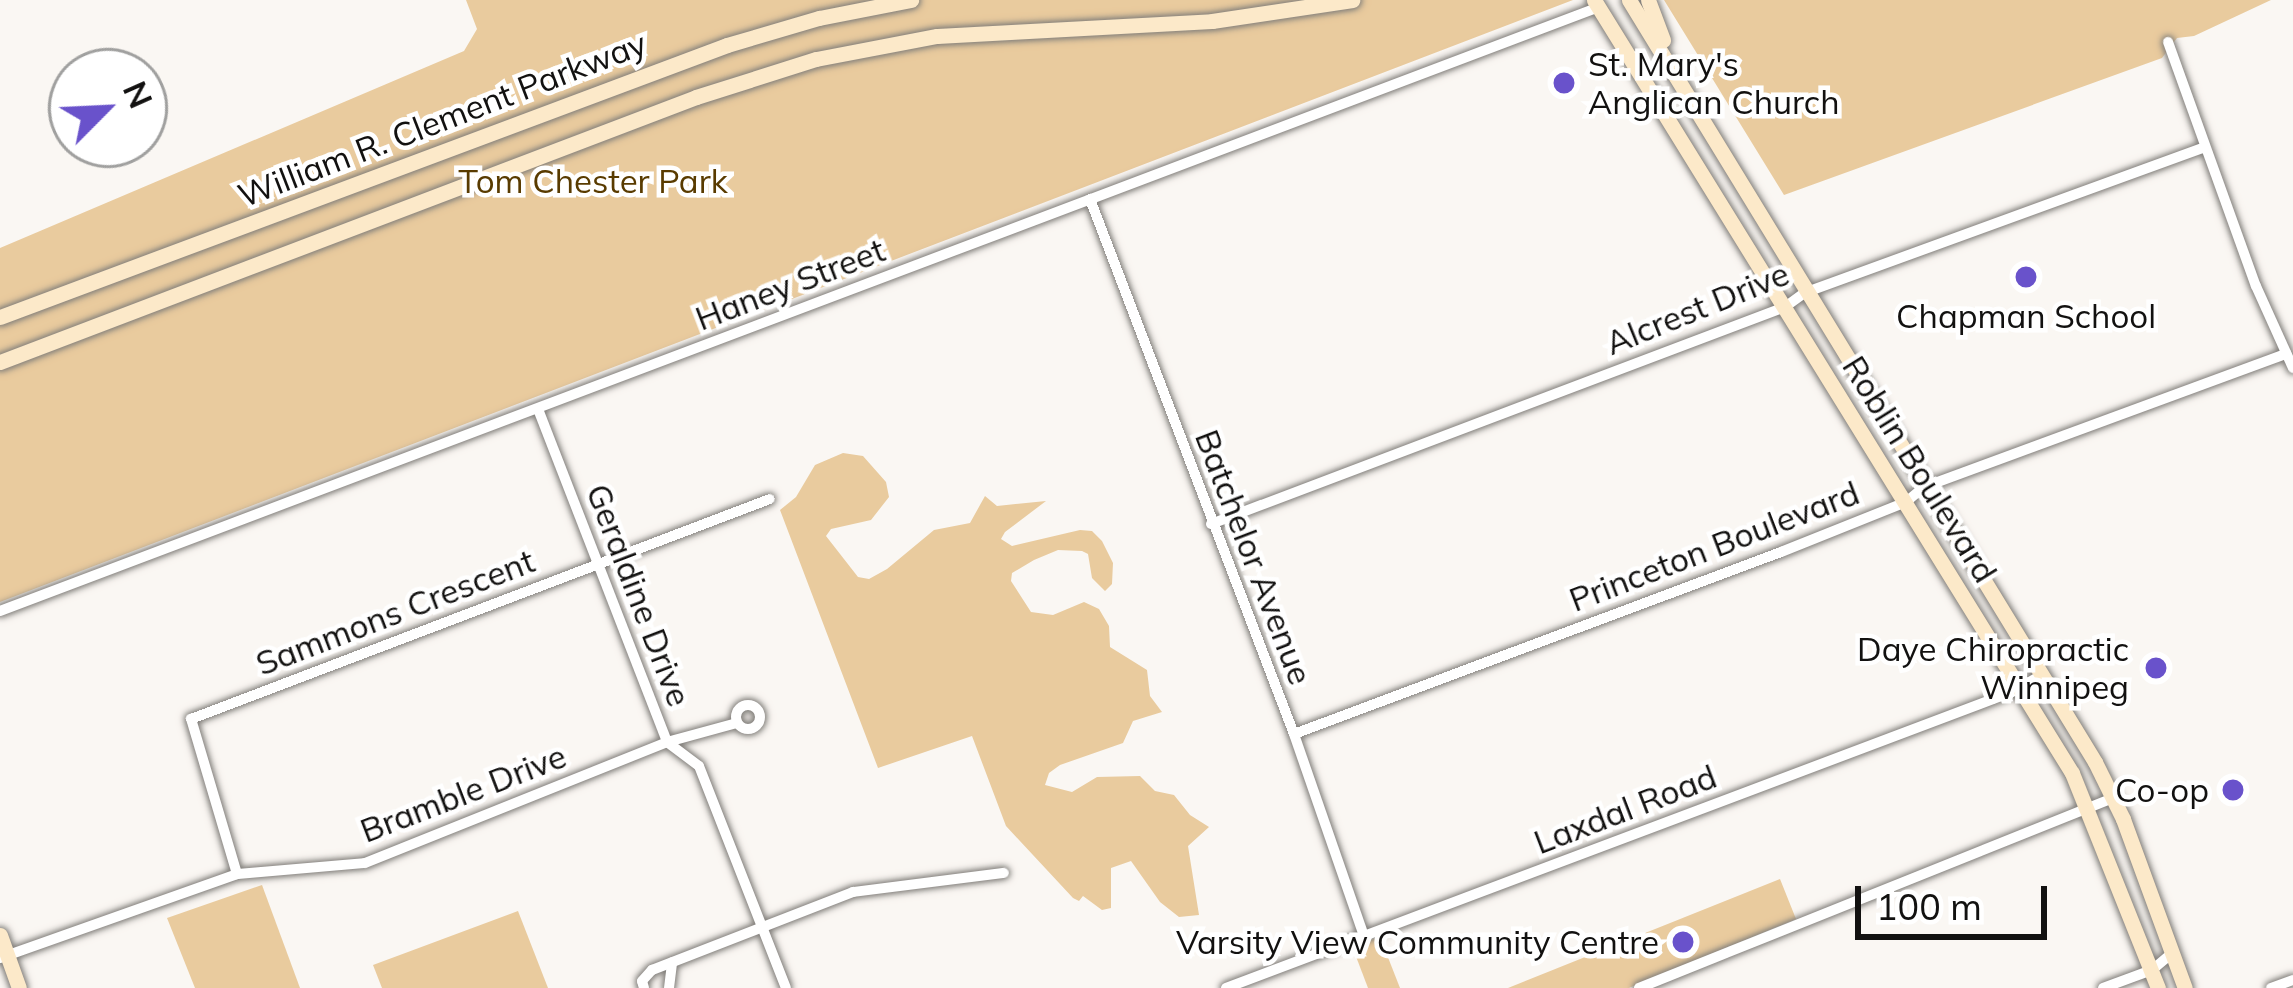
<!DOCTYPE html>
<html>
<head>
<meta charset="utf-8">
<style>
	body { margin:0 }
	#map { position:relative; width:2293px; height:988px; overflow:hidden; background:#faf7f3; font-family:Mulish,sans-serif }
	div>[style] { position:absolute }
	.green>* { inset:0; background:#e9cb9e }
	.roads { filter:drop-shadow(0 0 3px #817e7a) drop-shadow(0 0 3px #817e7a) }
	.minor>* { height:10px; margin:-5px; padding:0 5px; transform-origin:5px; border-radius:5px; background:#fff }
	.minor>.ring { margin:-5px; padding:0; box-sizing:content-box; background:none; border:10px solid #fff; border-radius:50% }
	.secondary>* { height:15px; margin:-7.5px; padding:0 7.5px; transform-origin:7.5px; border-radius:7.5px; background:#fce9c9 }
	.dots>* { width:33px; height:33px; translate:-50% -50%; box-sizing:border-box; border:6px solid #fff; border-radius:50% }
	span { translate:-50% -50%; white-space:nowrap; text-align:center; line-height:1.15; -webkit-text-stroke:9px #fff; paint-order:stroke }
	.poi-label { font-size:33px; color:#121110 }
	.left { translate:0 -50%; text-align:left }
	.right { translate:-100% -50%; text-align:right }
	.street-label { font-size:33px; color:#121110 }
	.park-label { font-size:33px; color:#593b00 }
	.north { position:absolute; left:48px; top:48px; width:120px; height:120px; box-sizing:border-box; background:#fff; border:3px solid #a0a09f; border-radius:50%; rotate:66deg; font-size:33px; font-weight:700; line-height:48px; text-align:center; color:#121110 }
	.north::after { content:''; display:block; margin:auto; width:42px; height:54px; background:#6952cb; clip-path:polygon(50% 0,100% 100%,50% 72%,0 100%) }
	.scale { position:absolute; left:1855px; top:886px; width:192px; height:54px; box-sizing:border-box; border:6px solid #121110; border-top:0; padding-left:15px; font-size:36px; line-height:42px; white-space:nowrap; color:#121110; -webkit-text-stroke:9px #fff; paint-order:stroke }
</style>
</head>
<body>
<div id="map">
	<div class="green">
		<div style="clip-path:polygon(466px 0,1573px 0,0 602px,0 248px,464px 51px,477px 29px)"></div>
		<div style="clip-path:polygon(1664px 0,2271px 0,2194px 36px,2177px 38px,2162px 58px,1784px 195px)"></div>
		<div style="clip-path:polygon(843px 453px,863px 456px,886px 482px,889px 497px,871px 520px,831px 529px,826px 536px,858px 577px,869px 579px,887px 569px,934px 530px,970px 523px,985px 496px,997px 506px,1046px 501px,1005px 532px,1001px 539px,1012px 546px,1080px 530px,1092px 531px,1102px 541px,1113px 563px,1112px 584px,1105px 591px,1092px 578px,1088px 554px,1082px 551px,1058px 550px,1034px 560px,1012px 573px,1011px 581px,1031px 612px,1053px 615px,1084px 602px,1099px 609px,1109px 626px,1110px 647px,1147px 670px,1150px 696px,1162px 712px,1133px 721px,1123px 743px,1060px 765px,1049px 773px,1045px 785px,1072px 792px,1097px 777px,1140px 776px,1155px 791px,1174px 795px,1190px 815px,1209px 827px,1188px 846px,1199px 915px,1179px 917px,1160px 902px,1131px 861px,1111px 868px,1111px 908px,1102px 910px,1083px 896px,1079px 901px,1073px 898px,1006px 826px,972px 736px,878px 768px,780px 510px,796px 497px,815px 465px)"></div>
		<div style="clip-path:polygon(1780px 879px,1796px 919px,1629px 988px,1508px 988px)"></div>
		<div style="clip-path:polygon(262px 885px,300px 988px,195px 988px,167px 918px)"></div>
		<div style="clip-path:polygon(518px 911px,548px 988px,382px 988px,373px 965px)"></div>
		<div style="clip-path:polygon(1380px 937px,1400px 988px,1368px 988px,1352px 946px)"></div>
	</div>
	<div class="roads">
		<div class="minor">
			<div style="left:2168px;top:42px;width:259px;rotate:70.2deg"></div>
			<div style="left:2256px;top:286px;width:90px;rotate:65.7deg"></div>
			<div style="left:1090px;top:199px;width:573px;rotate:69.13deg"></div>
			<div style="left:1294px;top:734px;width:214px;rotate:70.9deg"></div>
			<div style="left:538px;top:409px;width:357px;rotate:68.8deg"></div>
			<div style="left:667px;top:742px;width:40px;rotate:37deg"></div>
			<div style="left:699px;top:766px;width:238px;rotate:68.6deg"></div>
			<div style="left:1211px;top:524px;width:614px;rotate:-20.71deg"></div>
			<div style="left:1785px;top:307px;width:24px;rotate:-36deg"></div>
			<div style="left:1804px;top:293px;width:427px;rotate:-20deg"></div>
			<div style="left:0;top:611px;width:1709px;rotate:-20.69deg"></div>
			<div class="ring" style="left:736px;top:705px;width:14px;height:14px"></div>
			<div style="left:1294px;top:734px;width:520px;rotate:-20.49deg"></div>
			<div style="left:1781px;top:552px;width:135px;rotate:-21.8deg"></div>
			<div style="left:1906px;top:502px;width:23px;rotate:-40deg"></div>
			<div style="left:1924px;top:487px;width:386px;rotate:-20.2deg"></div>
			<div style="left:237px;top:874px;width:162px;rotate:-106.5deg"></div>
			<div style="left:191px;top:719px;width:619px;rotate:-20.81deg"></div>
			<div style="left:0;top:958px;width:251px;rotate:-19.5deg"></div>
			<div style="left:237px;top:874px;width:128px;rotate:-4.9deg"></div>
			<div style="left:365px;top:863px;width:325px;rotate:-21.8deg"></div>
			<div style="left:667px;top:742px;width:73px;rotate:-15.2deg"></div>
			<div style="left:644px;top:988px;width:7px;rotate:-106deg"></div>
			<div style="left:642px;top:981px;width:15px;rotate:-48deg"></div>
			<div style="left:652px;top:970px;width:216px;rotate:-21.2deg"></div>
			<div style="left:853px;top:892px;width:152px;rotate:-7.2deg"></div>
			<div style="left:669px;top:988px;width:26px;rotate:-83deg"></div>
			<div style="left:1226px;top:988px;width:840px;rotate:-20.64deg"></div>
			<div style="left:2012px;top:692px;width:32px;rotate:-30deg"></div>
			<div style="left:1639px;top:988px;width:511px;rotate:-21.84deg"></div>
			<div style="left:2103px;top:988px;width:52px;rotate:-20.2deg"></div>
			<div style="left:2152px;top:970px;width:25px;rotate:-40deg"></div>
			<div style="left:2271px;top:988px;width:23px;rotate:-20deg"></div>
		</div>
		<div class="secondary">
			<div style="left:1594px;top:0;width:909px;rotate:58.27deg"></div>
			<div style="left:2072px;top:773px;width:232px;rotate:68.2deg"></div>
			<div style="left:1629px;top:0;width:893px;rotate:58.55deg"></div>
			<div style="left:2095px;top:762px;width:64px;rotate:63.8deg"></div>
			<div style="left:2123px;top:819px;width:180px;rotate:69.9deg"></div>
			<div style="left:1648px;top:0;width:43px;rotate:69.4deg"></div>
			<div style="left:0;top:317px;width:776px;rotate:-20.51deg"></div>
			<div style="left:727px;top:45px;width:96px;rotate:-16.4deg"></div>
			<div style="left:819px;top:18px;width:94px;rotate:-11.1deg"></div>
			<div style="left:0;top:362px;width:745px;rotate:-20.84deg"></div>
			<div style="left:696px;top:97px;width:126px;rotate:-17.6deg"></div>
			<div style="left:816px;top:59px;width:123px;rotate:-10.8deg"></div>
			<div style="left:937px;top:36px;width:275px;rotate:-3.1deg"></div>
			<div style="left:1212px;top:21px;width:142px;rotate:-8.5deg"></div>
			<div style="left:0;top:935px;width:56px;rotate:70.3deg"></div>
		</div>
	</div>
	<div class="dots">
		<div style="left:1564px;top:83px;background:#6952cb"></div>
		<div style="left:2026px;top:277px;background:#6952cb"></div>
		<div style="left:2156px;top:668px;background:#6952cb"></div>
		<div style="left:2233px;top:790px;background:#6952cb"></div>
		<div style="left:1683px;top:942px;background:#6952cb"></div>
	</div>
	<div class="poi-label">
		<span class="left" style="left:1588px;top:83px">St. Mary's<br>Anglican Church</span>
		<span style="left:2026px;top:316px">Chapman School</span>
		<span class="right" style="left:2129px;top:668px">Daye Chiropractic<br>Winnipeg</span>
		<span class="right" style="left:2209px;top:790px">Co-op</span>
		<span class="right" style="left:1659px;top:942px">Varsity View Community Centre</span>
	</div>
	<div class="street-label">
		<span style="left:442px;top:119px;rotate:-21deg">William R. Clement Parkway</span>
		<span style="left:790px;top:284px;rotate:-21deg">Haney Street</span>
		<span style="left:1697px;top:308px;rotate:-22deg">Alcrest Drive</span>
		<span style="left:1920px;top:469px;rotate:58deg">Roblin Boulevard</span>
		<span style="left:1714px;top:546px;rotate:-21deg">Princeton Boulevard</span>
		<span style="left:1254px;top:557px;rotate:69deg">Batchelor Avenue</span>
		<span style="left:639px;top:595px;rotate:69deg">Geraldine Drive</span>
		<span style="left:395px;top:612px;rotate:-21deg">Sammons Crescent</span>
		<span style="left:463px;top:793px;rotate:-21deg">Bramble Drive</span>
		<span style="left:1625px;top:809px;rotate:-21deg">Laxdal Road</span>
	</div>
	<div class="park-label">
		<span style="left:593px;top:181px">Tom Chester Park</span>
	</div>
	<div class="north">N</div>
	<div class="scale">100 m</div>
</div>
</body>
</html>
